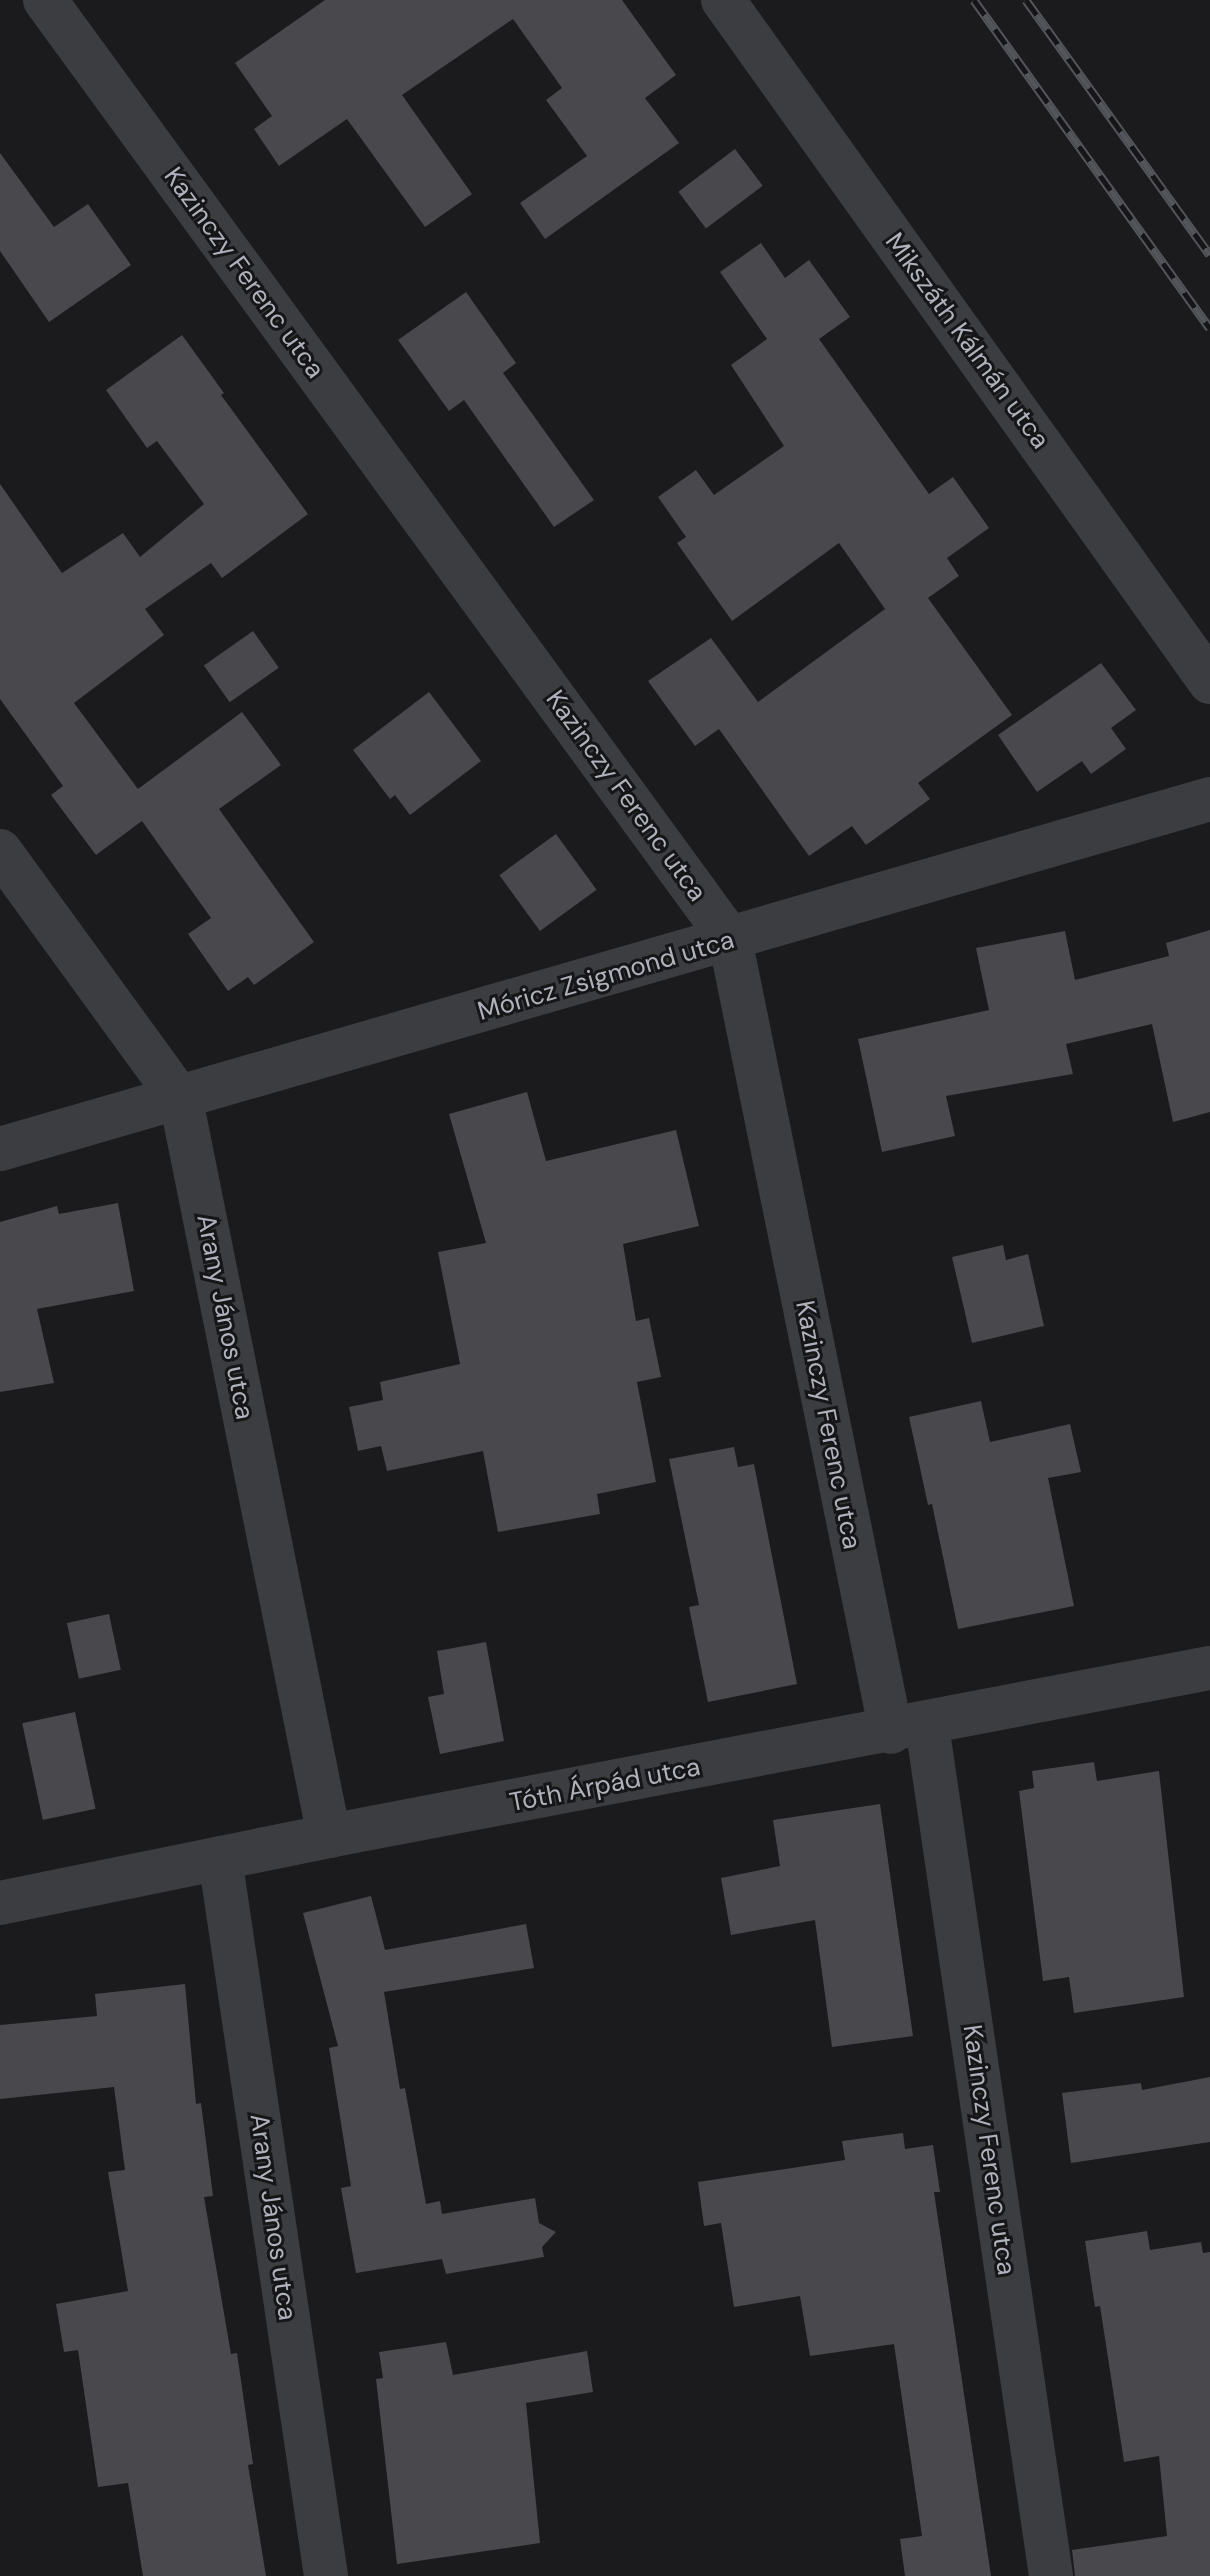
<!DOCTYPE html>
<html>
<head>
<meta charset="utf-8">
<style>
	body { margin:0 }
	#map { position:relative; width:1210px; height:2576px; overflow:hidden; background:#1b1b1d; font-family:"DM Sans",sans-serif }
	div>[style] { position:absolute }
	.building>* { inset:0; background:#48484d; transform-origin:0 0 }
	.street>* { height:44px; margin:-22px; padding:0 22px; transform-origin:22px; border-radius:22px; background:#3c3d41 }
	.rail>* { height:9px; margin-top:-4.5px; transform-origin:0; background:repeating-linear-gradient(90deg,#161618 0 18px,#53555a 0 36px); box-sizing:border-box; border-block:2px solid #53555a }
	span { translate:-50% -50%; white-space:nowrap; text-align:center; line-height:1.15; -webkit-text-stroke:6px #161618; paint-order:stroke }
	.street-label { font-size:26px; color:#afb2bb }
</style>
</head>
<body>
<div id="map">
	<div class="building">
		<div style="clip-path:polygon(325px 0,622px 0,676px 75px,645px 98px,679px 143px,545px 239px,520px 203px,587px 156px,546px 100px,562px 88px,513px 19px,402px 95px,472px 194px,425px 227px,347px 119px,279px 166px,254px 129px,272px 116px,235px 63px)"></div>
		<div style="left:735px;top:149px;width:46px;height:71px;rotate:53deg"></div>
		<div style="clip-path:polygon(0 153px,54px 227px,88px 204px,131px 265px,49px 322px,0 251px)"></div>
		<div style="clip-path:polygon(761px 243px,785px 278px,809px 260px,850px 317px,819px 339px,929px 494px,953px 477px,989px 528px,947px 558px,959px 576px,928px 598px,1012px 715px,918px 783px,930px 799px,866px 845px,852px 826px,809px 856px,719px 729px,695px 746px,648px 681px,711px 638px,758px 702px,885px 609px,839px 543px,732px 621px,677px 543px,686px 537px,658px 497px,696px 470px,714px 495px,784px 446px,731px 365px,767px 339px,720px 272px)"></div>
		<div style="clip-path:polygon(466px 292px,516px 363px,503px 373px,594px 500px,554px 527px,464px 400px,449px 411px,398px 340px)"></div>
		<div style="clip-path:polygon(182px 335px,224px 393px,221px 395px,308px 514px,222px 578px,211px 563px,145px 609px,164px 635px,74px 703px,138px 789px,242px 712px,281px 765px,219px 809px,314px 942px,254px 985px,248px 977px,228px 991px,188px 934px,211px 918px,142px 821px,96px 855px,51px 795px,63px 786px,0 699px,0 484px,62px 573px,123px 533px,140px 557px,204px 504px,157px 441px,147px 448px,106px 390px)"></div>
		<div style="left:253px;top:631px;width:45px;height:60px;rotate:55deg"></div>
		<div style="clip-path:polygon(1101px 663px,1136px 710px,1111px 728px,1126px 749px,1091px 774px,1082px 761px,1037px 792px,998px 735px)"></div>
		<div style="clip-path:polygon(429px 692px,481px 761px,410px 815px,395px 795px,390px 799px,353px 750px)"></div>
		<div style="left:556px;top:834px;width:69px;height:70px;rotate:54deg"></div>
		<div style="clip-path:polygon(1210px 930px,1210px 1112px,1173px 1122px,1152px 1024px,1066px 1044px,1073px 1074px,946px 1096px,955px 1136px,882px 1152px,858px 1039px,989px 1010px,976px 948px,1065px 931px,1075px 980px,1169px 956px,1166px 943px)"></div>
		<div style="clip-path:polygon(527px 1092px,546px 1161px,676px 1130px,699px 1226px,623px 1244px,636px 1321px,649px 1318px,661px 1377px,637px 1382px,656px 1482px,597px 1494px,600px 1514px,498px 1532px,483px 1451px,387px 1471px,381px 1446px,358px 1451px,349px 1407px,383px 1400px,380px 1382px,460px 1364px,438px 1252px,486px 1243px,449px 1114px)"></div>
		<div style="clip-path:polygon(118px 1203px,134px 1291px,37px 1309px,54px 1383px,0 1392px,0 1222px,57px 1206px,59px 1214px)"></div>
		<div style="clip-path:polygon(1003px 1245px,1006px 1260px,1028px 1254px,1044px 1326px,972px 1343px,952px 1257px)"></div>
		<div style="clip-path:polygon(981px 1401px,990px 1442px,1070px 1424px,1081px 1472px,1048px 1478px,1074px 1606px,958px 1629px,932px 1504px,928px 1505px,909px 1417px)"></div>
		<div style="clip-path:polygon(734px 1447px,738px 1467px,754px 1464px,797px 1684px,708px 1702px,689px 1607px,699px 1605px,669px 1459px)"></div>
		<div style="left:109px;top:1614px;width:57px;height:43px;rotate:78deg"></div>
		<div style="clip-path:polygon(486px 1642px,504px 1741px,440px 1754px,428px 1697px,444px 1694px,437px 1651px)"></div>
		<div style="left:75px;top:1712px;width:99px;height:54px;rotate:78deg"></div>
		<div style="clip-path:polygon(1094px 1762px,1097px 1781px,1159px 1771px,1184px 1997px,1074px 2013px,1069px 1977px,1043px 1981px,1019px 1791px,1034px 1788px,1032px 1771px)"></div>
		<div style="clip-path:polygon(880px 1804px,913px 2036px,832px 2047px,815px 1920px,731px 1935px,721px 1878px,780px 1866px,773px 1820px)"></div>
		<div style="clip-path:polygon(371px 1896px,385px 1950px,526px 1924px,534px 1968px,384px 1992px,400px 2089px,405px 2088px,426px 2204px,440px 2201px,442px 2214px,535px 2198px,539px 2223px,556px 2232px,542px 2247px,544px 2257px,446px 2274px,442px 2259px,356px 2273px,341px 2188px,351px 2186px,329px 2048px,338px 2046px,303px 1913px)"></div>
		<div style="clip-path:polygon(185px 1984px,196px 2104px,201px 2103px,213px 2196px,204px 2197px,231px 2354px,237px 2353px,253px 2464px,248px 2465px,266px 2576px,143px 2576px,128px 2483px,98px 2487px,78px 2350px,64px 2352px,56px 2304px,128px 2291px,108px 2172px,125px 2170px,114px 2087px,0 2099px,0 2025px,97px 2016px,95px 1994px)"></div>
		<div style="clip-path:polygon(1210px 2077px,1210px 2142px,1071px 2163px,1062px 2093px,1141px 2083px,1142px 2090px)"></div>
		<div style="clip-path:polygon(903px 2133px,905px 2149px,933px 2145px,940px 2192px,934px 2192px,991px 2576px,905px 2576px,900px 2539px,922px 2536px,894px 2344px,810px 2356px,800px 2296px,734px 2307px,721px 2223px,704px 2226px,698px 2182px,845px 2160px,842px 2141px)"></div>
		<div style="clip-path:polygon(1147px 2231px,1150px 2250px,1201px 2242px,1203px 2253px,1210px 2252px,1210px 2576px,1075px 2576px,1072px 2550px,1167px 2536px,1159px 2456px,1124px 2462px,1100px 2306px,1095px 2307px,1085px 2241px)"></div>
		<div style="clip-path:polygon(446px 2342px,453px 2375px,587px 2351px,593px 2392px,526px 2403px,540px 2543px,397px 2564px,376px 2379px,383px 2378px,379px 2352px)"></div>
	</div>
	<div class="street">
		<div style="left:45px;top:0;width:1162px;rotate:53.89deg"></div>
		<div style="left:730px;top:939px;width:809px;rotate:78.52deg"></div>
		<div style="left:723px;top:0;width:838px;rotate:54.47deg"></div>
		<div style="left:0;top:851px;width:308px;rotate:54deg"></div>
		<div style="left:181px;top:1100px;width:751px;rotate:78.63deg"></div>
		<div style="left:0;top:1149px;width:1260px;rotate:-16.13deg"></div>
		<div style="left:927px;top:1725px;width:860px;rotate:81.71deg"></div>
		<div style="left:220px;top:1858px;width:726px;rotate:81.6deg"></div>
		<div style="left:0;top:1903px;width:336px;rotate:-11.5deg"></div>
		<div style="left:329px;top:1836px;width:897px;rotate:-10.8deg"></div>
	</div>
	<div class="rail">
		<div style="left:974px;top:0;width:404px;rotate:54.3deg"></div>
		<div style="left:1026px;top:0;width:314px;rotate:54.2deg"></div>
	</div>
	<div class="street-label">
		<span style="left:244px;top:273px;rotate:54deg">Kazinczy Ferenc utca</span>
		<span style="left:967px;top:341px;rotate:54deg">Mikszáth Kálmán utca</span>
		<span style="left:626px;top:796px;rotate:54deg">Kazinczy Ferenc utca</span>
		<span style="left:606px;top:976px;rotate:-16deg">Móricz Zsigmond utca</span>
		<span style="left:225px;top:1317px;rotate:79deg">Arany János utca</span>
		<span style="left:828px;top:1425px;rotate:79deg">Kazinczy Ferenc utca</span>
		<span style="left:605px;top:1785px;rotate:-11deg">Tóth Árpád utca</span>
		<span style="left:989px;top:2150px;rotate:82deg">Kazinczy Ferenc utca</span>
		<span style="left:273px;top:2217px;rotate:82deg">Arany János utca</span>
	</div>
</div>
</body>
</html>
